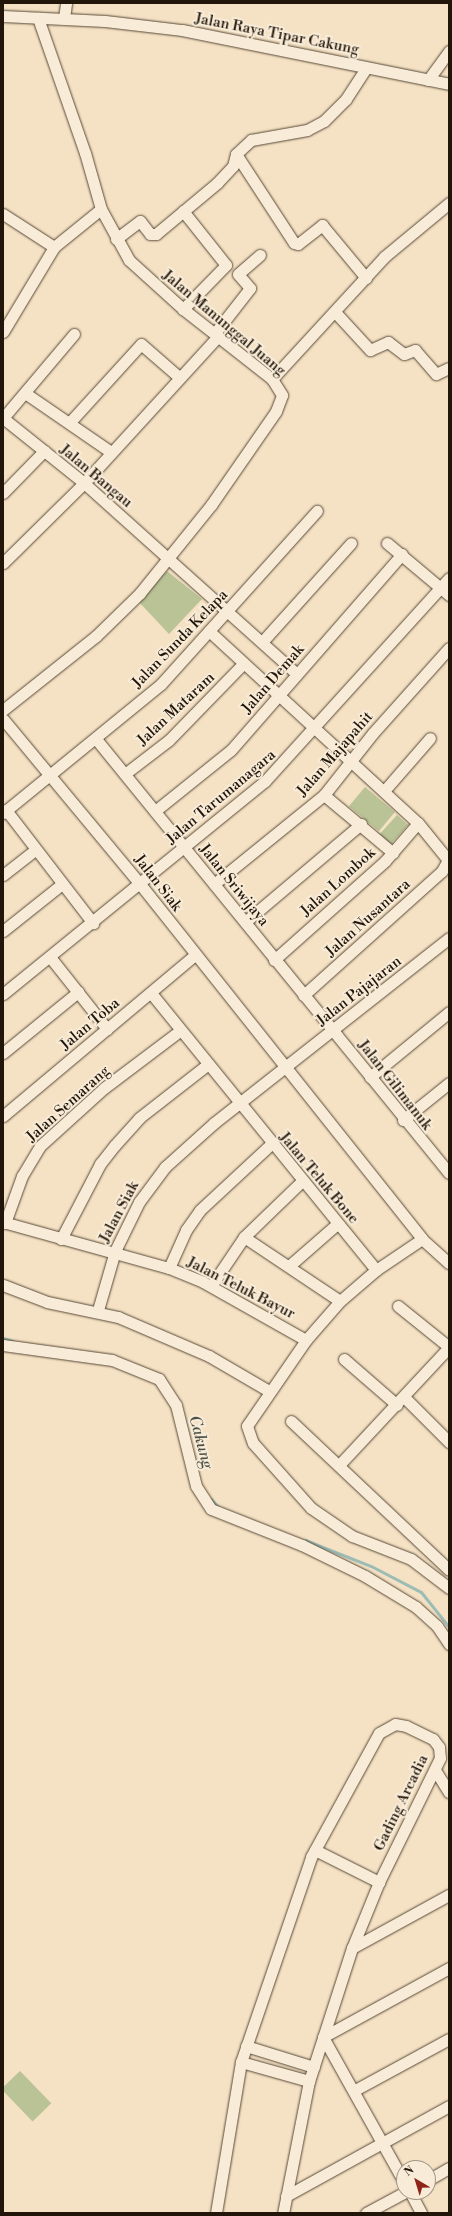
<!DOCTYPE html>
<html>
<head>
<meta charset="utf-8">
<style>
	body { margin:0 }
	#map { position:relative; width:452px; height:2216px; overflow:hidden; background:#f5e1c3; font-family:"Libre Bodoni",serif }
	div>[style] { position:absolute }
	.green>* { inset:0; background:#bac395; transform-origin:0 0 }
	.stream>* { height:3px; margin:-1.5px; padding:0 1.5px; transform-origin:1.5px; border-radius:1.5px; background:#9cbdb5 }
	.roads { filter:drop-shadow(0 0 1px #574938) drop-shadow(0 0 1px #574938) }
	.minor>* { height:11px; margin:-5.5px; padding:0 5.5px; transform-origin:5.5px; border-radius:5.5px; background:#f8ecd8 }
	span { translate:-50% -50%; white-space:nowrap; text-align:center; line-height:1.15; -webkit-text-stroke:4px #f8ecd8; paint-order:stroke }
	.street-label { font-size:15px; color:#22160a }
	.water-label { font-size:16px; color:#4d5046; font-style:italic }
	.frame { position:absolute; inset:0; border:4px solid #22160a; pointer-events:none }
	.north { position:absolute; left:396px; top:2160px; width:40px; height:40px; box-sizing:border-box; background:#f8ecd8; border:1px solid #a29686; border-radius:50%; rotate:322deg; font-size:11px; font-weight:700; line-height:16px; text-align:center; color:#22160a }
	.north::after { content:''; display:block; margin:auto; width:14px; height:18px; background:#8f2418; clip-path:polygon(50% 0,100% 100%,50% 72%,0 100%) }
</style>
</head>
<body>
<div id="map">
	<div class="green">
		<div style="clip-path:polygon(167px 571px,202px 599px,169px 634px,139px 602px)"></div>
		<div style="left:365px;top:787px;width:39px;height:25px;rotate:40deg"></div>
		<div style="left:397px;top:815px;width:15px;height:28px;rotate:42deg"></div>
		<div style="left:20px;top:2071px;width:45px;height:26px;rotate:46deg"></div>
	</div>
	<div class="stream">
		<div style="left:3px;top:1338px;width:10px;rotate:17deg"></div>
		<div style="left:211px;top:1499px;width:12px;rotate:48deg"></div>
		<div style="left:305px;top:1540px;width:71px;rotate:21.5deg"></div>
		<div style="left:371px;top:1566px;width:56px;rotate:27.5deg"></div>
		<div style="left:421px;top:1592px;width:45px;rotate:51.3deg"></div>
	</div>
	<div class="roads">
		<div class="minor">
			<div style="left:3px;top:16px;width:102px;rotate:2.8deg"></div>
			<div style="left:105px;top:21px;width:78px;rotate:6.7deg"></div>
			<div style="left:182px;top:30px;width:272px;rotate:11.4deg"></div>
			<div style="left:64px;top:18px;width:15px;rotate:-82deg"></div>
			<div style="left:428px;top:80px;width:36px;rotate:-54deg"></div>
			<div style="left:236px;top:154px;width:106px;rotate:56.9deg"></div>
			<div style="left:294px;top:243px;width:4px;rotate:14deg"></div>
			<div style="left:298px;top:244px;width:31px;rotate:-38deg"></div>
			<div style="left:322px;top:225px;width:69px;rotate:50.3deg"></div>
			<div style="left:183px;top:211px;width:69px;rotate:51.5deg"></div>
			<div style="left:226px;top:265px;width:62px;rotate:134.3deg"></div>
			<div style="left:3px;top:214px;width:61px;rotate:32.9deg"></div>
			<div style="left:116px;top:239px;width:30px;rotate:-37deg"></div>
			<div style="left:140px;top:221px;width:16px;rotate:52deg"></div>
			<div style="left:150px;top:234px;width:6px"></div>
			<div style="left:156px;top:234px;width:80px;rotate:-39.9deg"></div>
			<div style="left:217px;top:183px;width:23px;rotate:-47deg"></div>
			<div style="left:233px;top:166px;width:12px;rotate:-76deg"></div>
			<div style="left:236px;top:154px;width:21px;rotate:-43deg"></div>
			<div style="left:251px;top:140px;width:57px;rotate:-10.1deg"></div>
			<div style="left:307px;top:130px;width:19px;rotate:-28deg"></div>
			<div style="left:324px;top:121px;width:31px;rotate:-45deg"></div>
			<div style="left:346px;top:99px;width:37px;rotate:-57deg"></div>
			<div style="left:335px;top:312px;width:52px;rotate:47.4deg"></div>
			<div style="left:370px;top:350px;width:20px;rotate:-24deg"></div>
			<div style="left:388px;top:342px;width:20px;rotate:37deg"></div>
			<div style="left:404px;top:354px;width:12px;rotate:-20deg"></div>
			<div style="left:415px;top:350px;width:32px;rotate:49deg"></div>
			<div style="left:436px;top:374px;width:14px;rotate:-25deg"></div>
			<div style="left:3px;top:332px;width:99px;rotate:-59deg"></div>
			<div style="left:54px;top:247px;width:60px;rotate:-39deg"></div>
			<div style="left:215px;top:333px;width:57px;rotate:-52.1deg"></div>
			<div style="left:250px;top:288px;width:18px;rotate:-131deg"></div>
			<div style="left:238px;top:274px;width:29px;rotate:-41deg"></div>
			<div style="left:272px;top:379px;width:166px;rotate:-47.4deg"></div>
			<div style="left:384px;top:257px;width:85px;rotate:-39.7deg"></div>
			<div style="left:25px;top:393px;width:104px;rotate:34.5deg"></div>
			<div style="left:3px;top:418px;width:104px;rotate:38.7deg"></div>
			<div style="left:84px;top:483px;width:286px;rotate:41.9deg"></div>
			<div style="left:3px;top:418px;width:110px;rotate:-49.8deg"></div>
			<div style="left:70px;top:422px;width:105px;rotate:-47.7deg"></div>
			<div style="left:141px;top:344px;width:50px;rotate:41deg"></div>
			<div style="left:3px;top:493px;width:59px;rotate:-45.7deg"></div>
			<div style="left:387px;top:543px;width:81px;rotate:40deg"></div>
			<div style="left:3px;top:563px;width:114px;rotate:-44.6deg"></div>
			<div style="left:84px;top:483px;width:199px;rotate:-47.6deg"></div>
			<div style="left:209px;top:631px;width:284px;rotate:42.6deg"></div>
			<div style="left:418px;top:823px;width:48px;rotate:51deg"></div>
			<div style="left:448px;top:860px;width:13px;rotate:119deg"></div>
			<div style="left:442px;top:871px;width:186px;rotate:138.1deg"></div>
			<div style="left:262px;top:642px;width:133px;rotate:-48deg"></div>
			<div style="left:3px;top:710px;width:119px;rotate:-38.5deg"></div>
			<div style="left:96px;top:636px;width:62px;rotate:-44.3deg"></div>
			<div style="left:140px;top:593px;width:113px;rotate:-51.1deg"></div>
			<div style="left:211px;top:505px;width:114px;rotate:-55.3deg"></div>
			<div style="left:276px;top:411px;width:17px;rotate:-69deg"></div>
			<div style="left:282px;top:395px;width:19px;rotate:-122deg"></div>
			<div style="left:272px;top:379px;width:113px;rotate:-141.8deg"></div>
			<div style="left:183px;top:309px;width:73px;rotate:-137.8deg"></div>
			<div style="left:129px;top:260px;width:58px;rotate:-118.8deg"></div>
			<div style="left:101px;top:209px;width:58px;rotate:-105.9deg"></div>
			<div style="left:85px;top:153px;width:143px;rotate:-109.2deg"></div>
			<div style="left:3px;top:719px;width:214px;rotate:50.3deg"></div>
			<div style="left:140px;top:884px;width:453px;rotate:51.5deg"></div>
			<div style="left:422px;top:1239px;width:36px;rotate:42deg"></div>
			<div style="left:96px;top:739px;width:559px;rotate:50.88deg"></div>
			<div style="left:126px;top:773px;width:54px;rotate:-37.5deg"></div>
			<div style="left:169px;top:740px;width:106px;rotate:-45.8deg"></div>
			<div style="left:384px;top:791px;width:70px;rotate:-49deg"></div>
			<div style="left:324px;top:795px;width:90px;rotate:40deg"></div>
			<div style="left:6px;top:810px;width:143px;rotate:52.4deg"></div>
			<div style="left:155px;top:811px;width:97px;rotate:-38.8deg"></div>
			<div style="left:231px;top:750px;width:260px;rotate:-48.9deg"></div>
			<div style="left:3px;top:813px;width:204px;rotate:-39.2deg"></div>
			<div style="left:161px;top:684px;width:233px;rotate:-48deg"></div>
			<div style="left:3px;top:875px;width:41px;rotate:-38deg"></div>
			<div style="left:214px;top:884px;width:141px;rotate:-39deg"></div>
			<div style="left:324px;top:795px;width:79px;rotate:-51.7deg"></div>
			<div style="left:373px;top:733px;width:114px;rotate:-48.2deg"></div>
			<div style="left:245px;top:922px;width:152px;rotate:-40.2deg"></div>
			<div style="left:3px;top:931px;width:75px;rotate:-38.5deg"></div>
			<div style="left:50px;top:957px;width:92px;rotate:51.6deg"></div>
			<div style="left:274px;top:960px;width:149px;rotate:-41.7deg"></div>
			<div style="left:385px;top:861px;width:50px;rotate:-49deg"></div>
			<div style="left:151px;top:993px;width:357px;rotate:50.9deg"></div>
			<div style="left:3px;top:994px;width:338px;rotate:-39.1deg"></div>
			<div style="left:265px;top:781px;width:274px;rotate:-47.8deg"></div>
			<div style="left:3px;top:1053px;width:97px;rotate:-39.1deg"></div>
			<div style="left:370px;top:1077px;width:102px;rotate:-39.4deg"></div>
			<div style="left:3px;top:1116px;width:251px;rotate:-40deg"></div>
			<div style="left:403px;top:1120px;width:59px;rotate:-38.8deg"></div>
			<div style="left:3px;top:1222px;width:172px;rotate:15.5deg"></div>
			<div style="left:169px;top:1268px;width:37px;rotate:22deg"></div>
			<div style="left:203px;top:1282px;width:118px;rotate:29.4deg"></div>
			<div style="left:5px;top:1223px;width:50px;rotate:-70.1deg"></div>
			<div style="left:22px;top:1176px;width:35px;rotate:-59deg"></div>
			<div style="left:40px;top:1146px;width:86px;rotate:-42.2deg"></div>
			<div style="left:104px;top:1088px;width:96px;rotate:-37deg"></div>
			<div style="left:244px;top:1237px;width:115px;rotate:33.7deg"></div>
			<div style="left:61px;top:1239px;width:85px;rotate:-62.5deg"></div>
			<div style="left:100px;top:1164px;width:24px;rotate:-52deg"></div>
			<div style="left:115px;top:1145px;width:36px;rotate:-48deg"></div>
			<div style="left:139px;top:1118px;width:88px;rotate:-38deg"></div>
			<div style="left:422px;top:1239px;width:55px;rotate:146deg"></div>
			<div style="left:376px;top:1270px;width:48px;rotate:139.3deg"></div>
			<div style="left:340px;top:1301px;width:52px;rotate:131.1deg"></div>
			<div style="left:306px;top:1340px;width:104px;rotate:124.5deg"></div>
			<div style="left:247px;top:1426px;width:18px;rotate:71deg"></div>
			<div style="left:253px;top:1443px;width:87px;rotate:48.3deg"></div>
			<div style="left:311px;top:1508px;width:50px;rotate:34.3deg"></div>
			<div style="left:352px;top:1536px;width:63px;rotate:21.3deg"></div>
			<div style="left:411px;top:1559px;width:48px;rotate:37.3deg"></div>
			<div style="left:289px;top:1266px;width:64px;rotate:-41.2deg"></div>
			<div style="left:169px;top:1268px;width:42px;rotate:-65.9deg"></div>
			<div style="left:186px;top:1230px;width:24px;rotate:-55deg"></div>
			<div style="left:200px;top:1210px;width:97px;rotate:-42.9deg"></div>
			<div style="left:3px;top:1285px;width:47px;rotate:21.1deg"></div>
			<div style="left:47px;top:1302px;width:73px;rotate:11.9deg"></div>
			<div style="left:118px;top:1317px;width:99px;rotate:23.2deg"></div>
			<div style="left:209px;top:1356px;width:69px;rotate:30.3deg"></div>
			<div style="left:211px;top:1286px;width:59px;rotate:-56deg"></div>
			<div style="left:244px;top:1237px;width:79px;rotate:-44deg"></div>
			<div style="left:398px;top:1306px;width:65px;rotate:38.8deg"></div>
			<div style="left:98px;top:1310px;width:61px;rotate:-73.9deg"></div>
			<div style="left:115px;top:1251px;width:55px;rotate:-63.9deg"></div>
			<div style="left:139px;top:1202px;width:44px;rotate:-53.4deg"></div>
			<div style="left:165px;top:1167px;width:66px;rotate:-41.9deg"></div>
			<div style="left:214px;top:1123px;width:299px;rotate:-38.2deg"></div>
			<div style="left:3px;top:1345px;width:110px;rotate:7.8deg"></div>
			<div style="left:112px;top:1360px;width:51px;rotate:22deg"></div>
			<div style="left:159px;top:1379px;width:31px;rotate:57deg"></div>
			<div style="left:176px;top:1405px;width:83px;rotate:76.1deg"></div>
			<div style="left:196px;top:1486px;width:27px;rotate:57deg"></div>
			<div style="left:211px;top:1509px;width:98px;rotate:21.6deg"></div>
			<div style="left:302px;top:1545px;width:70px;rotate:26.2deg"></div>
			<div style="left:365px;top:1576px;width:60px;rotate:31.3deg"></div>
			<div style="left:416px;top:1607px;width:28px;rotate:42deg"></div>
			<div style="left:437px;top:1626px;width:22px;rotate:56deg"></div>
			<div style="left:344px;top:1359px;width:70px;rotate:41deg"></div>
			<div style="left:404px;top:1397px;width:64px;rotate:45deg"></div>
			<div style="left:291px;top:1421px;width:217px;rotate:43.3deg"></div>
			<div style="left:340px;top:1464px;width:160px;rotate:-47deg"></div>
			<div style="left:435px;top:1770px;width:26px;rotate:58deg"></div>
			<div style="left:315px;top:1850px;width:72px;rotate:26.6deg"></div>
			<div style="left:352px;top:1948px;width:111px;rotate:-28.7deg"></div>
			<div style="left:246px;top:2046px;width:71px;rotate:17.2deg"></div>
			<div style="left:241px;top:2062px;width:71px;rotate:15.6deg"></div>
			<div style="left:355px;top:2090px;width:107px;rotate:-28.5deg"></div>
			<div style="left:428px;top:2180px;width:24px;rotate:-30deg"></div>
			<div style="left:404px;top:2182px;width:166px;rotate:-119.2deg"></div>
			<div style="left:323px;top:2037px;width:144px;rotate:-28.7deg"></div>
			<div style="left:410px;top:2192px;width:24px;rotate:62deg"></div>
			<div style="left:286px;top:2196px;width:186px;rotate:-28.9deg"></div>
			<div style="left:216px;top:2213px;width:153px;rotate:-80.6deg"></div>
			<div style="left:241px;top:2062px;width:217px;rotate:-71.1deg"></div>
			<div style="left:311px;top:1857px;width:141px;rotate:-61.3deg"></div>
			<div style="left:379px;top:1733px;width:18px;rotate:-29deg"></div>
			<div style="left:395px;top:1724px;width:11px;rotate:10deg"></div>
			<div style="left:406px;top:1726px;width:30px;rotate:26deg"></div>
			<div style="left:433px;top:1739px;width:10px;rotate:53deg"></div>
			<div style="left:439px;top:1747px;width:11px;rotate:85deg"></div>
			<div style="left:440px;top:1758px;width:138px;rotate:116.2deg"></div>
			<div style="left:379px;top:1882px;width:71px;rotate:112.2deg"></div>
			<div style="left:352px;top:1948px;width:140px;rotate:107.9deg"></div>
			<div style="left:309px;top:2081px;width:135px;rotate:101.1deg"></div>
			<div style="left:366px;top:2213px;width:44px;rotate:-28.3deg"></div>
		</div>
	</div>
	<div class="street-label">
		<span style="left:277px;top:34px;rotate:11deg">Jalan Raya Tipar Cakung</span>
		<span style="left:224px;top:323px;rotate:40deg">Jalan Manunggal Juang</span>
		<span style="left:96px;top:476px;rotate:40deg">Jalan Bangau</span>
		<span style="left:180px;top:639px;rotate:-46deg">Jalan Sunda Kelapa</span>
		<span style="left:273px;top:679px;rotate:-49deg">Jalan Demak</span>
		<span style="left:176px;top:709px;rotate:-43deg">Jalan Mataram</span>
		<span style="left:335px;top:754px;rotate:-49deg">Jalan Majapahit</span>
		<span style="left:221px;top:797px;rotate:-40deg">Jalan Tarumanagara</span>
		<span style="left:338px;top:882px;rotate:-42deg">Jalan Lombok</span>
		<span style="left:158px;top:883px;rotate:52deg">Jalan Siak</span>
		<span style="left:234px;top:885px;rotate:51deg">Jalan Sriwijaya</span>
		<span style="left:368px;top:918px;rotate:-42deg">Jalan Nusantara</span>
		<span style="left:359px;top:991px;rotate:-38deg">Jalan Pajajaran</span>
		<span style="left:90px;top:1024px;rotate:-40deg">Jalan Toba</span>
		<span style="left:395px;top:1085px;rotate:52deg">Jalan Gilimanuk</span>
		<span style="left:68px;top:1104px;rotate:-42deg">Jalan Semarang</span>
		<span style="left:319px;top:1178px;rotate:50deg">Jalan Teluk Bone</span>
		<span style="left:119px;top:1212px;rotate:-62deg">Jalan Siak</span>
		<span style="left:241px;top:1288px;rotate:27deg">Jalan Teluk Bayur</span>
		<span style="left:401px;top:1803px;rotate:-64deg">Gading Arcadia</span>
	</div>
	<div class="water-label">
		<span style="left:201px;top:1442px;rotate:75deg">Cakung</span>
	</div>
	<div class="frame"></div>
	<div class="north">N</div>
</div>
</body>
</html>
